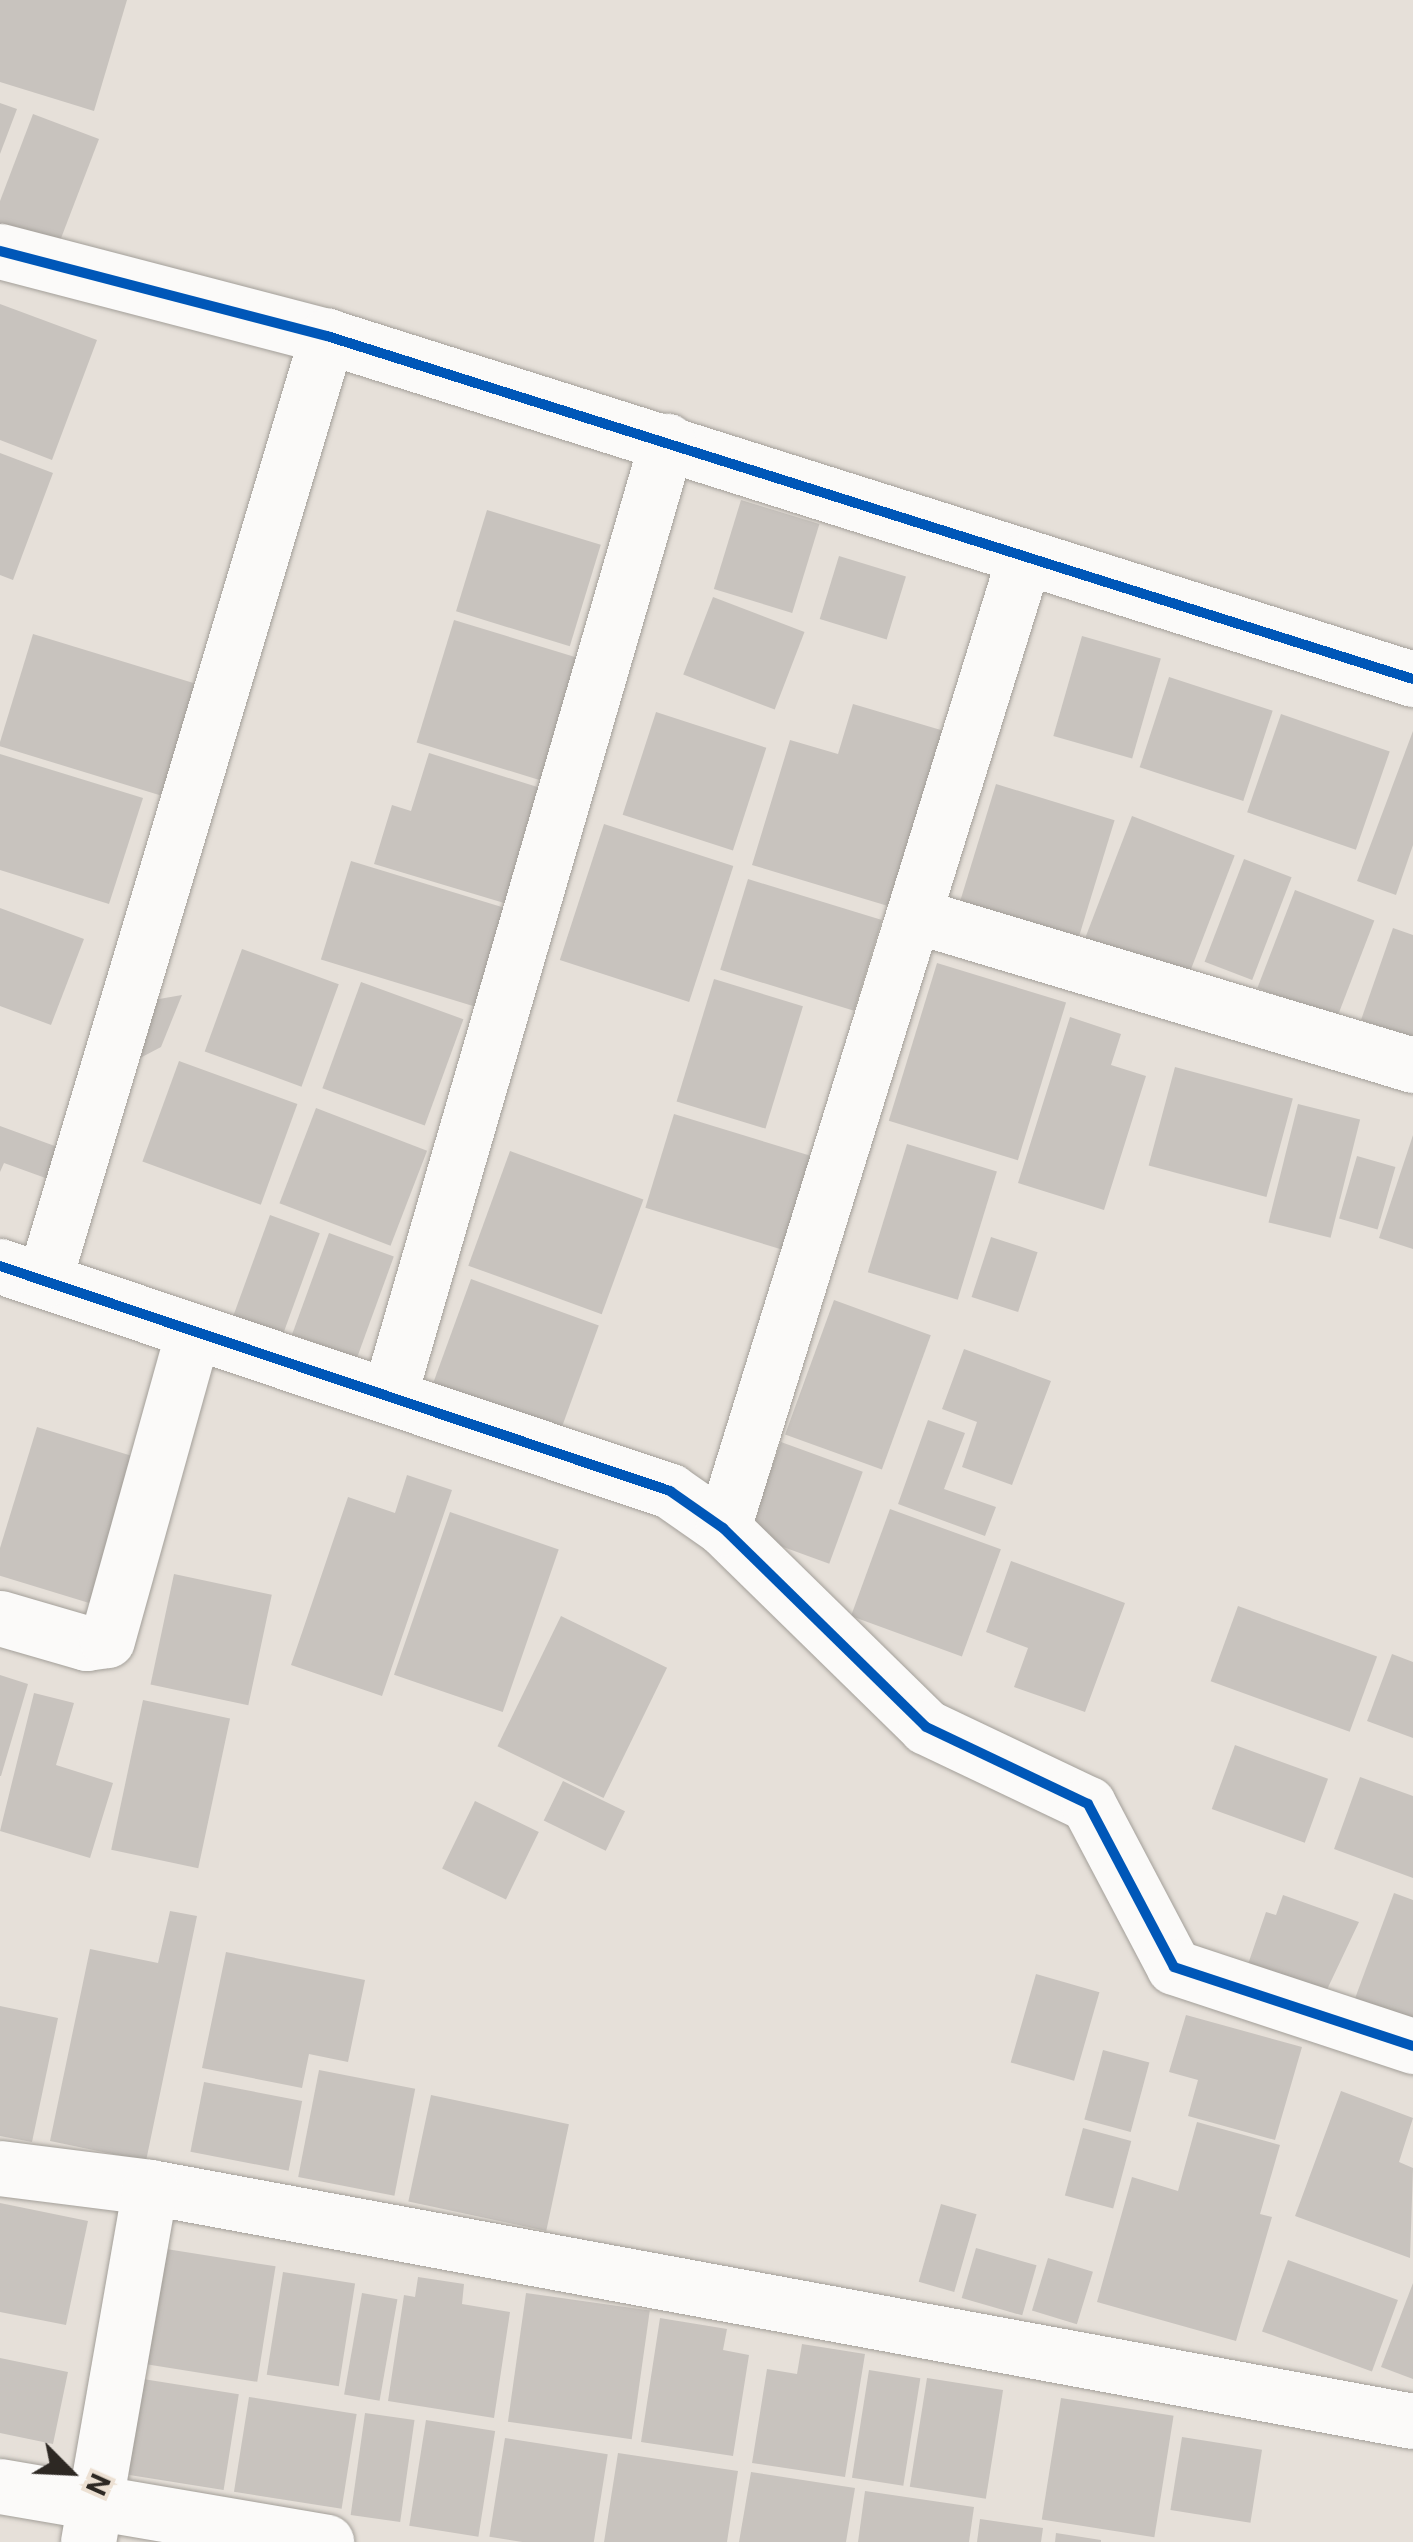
<!DOCTYPE html>
<html>
<head>
<meta charset="utf-8">
<style>
	body { margin:0 }
	#map { position:relative; width:1413px; height:2542px; overflow:hidden; background:#e6e0d9; font-family:Roboto,sans-serif }
	div>[style] { position:absolute }
	.building>* { inset:0; background:#c8c3be; transform-origin:0 0 }
	.roads { filter:drop-shadow(0 0 2px #a39f99) drop-shadow(0 0 2px #a39f99) }
	.street>* { height:55px; margin:-27.5px; padding:0 27.5px; transform-origin:27.5px; border-radius:27.5px; background:#fbfaf9 }
	.cycleway>* { height:10px; margin:-5px; padding:0 5px; transform-origin:5px; border-radius:5px; background:#0057b8 }
	span { translate:-50% -50%; white-space:nowrap; text-align:center; line-height:1.15; -webkit-text-stroke:8px #ece0d3; paint-order:stroke }
	.north { position:absolute; left:20px; top:2422px; width:100px; height:100px; -webkit-text-stroke:8px #ece0d3; paint-order:stroke; rotate:114deg; font-size:28px; font-weight:700; line-height:40px; text-align:center; color:#2d2823 }
	.north::after { content:''; display:block; margin:auto; width:35px; height:45px; background:#2d2823; clip-path:polygon(50% 0,100% 100%,50% 72%,0 100%) }
</style>
</head>
<body>
<div id="map">
	<div class="building">
		<div style="clip-path:polygon(0 0,127px 0,94px 111px,0 82px)"></div>
		<div style="clip-path:polygon(0 103px,17px 109px,0 154px)"></div>
		<div style="clip-path:polygon(33px 114px,99px 139px,55px 254px,0 233px,0 201px)"></div>
		<div style="clip-path:polygon(0 304px,97px 340px,52px 460px,0 440px)"></div>
		<div style="clip-path:polygon(0 453px,53px 473px,13px 580px,0 575px)"></div>
		<div style="left:741px;top:500px;width:82px;height:93px;rotate:17deg"></div>
		<div style="left:487px;top:510px;width:119px;height:106px;rotate:17deg"></div>
		<div style="left:839px;top:556px;width:70px;height:66px;rotate:17deg"></div>
		<div style="left:713px;top:597px;width:98px;height:83px;rotate:21deg"></div>
		<div style="left:454px;top:620px;width:141px;height:128px;rotate:17deg"></div>
		<div style="left:33px;top:634px;width:172px;height:117px;rotate:17deg"></div>
		<div style="left:1082px;top:636px;width:82px;height:104px;rotate:16deg"></div>
		<div style="left:1169px;top:677px;width:109px;height:95px;rotate:18deg"></div>
		<div style="clip-path:polygon(853px 704px,951px 733px,888px 906px,752px 865px,790px 740px,838px 754px)"></div>
		<div style="left:656px;top:712px;width:116px;height:108px;rotate:18deg"></div>
		<div style="left:1281px;top:714px;width:115px;height:104px;rotate:19deg"></div>
		<div style="clip-path:polygon(1413px 731px,1413px 845px,1396px 895px,1357px 881px)"></div>
		<div style="clip-path:polygon(429px 753px,547px 790px,511px 905px,374px 864px,392px 805px,411px 811px)"></div>
		<div style="clip-path:polygon(0 754px,143px 798px,109px 904px,0 870px)"></div>
		<div style="left:996px;top:784px;width:124px;height:141px;rotate:17deg"></div>
		<div style="left:1132px;top:816px;width:110px;height:148px;rotate:21deg"></div>
		<div style="left:604px;top:824px;width:136px;height:143px;rotate:18deg"></div>
		<div style="left:1244px;top:859px;width:51px;height:110px;rotate:21deg"></div>
		<div style="left:351px;top:861px;width:177px;height:103px;rotate:17deg"></div>
		<div style="left:748px;top:879px;width:140px;height:95px;rotate:17deg"></div>
		<div style="left:1295px;top:890px;width:85px;height:105px;rotate:21deg"></div>
		<div style="clip-path:polygon(0 908px,84px 939px,51px 1025px,0 1006px)"></div>
		<div style="clip-path:polygon(1393px 928px,1413px 935px,1413px 1038px,1361px 1020px)"></div>
		<div style="left:242px;top:949px;width:103px;height:109px;rotate:20deg"></div>
		<div style="left:937px;top:963px;width:135px;height:165px;rotate:17deg"></div>
		<div style="left:714px;top:979px;width:93px;height:128px;rotate:17deg"></div>
		<div style="left:361px;top:982px;width:109px;height:113px;rotate:20deg"></div>
		<div style="clip-path:polygon(182px 995px,161px 1047px,123px 1067px,142px 1002px)"></div>
		<div style="clip-path:polygon(1070px 1017px,1121px 1034px,1111px 1065px,1146px 1076px,1104px 1210px,1018px 1183px)"></div>
		<div style="left:179px;top:1061px;width:126px;height:107px;rotate:20deg"></div>
		<div style="left:1175px;top:1067px;width:122px;height:102px;rotate:15deg"></div>
		<div style="left:1298px;top:1104px;width:64px;height:122px;rotate:14deg"></div>
		<div style="left:316px;top:1108px;width:119px;height:102px;rotate:21deg"></div>
		<div style="left:674px;top:1114px;width:159px;height:98px;rotate:17deg"></div>
		<div style="clip-path:polygon(0 1126px,63px 1149px,51px 1180px,4px 1163px,0 1172px)"></div>
		<div style="clip-path:polygon(1413px 1135px,1413px 1249px,1379px 1238px)"></div>
		<div style="left:907px;top:1144px;width:94px;height:134px;rotate:17deg"></div>
		<div style="left:510px;top:1151px;width:142px;height:122px;rotate:20deg"></div>
		<div style="left:1357px;top:1156px;width:40px;height:65px;rotate:16deg"></div>
		<div style="left:270px;top:1215px;width:53px;height:116px;rotate:20deg"></div>
		<div style="left:329px;top:1233px;width:69px;height:108px;rotate:20deg"></div>
		<div style="left:991px;top:1237px;width:49px;height:63px;rotate:18deg"></div>
		<div style="left:471px;top:1279px;width:136px;height:118px;rotate:20deg"></div>
		<div style="left:834px;top:1300px;width:103px;height:143px;rotate:20deg"></div>
		<div style="clip-path:polygon(964px 1349px,1051px 1381px,1012px 1485px,962px 1467px,977px 1422px,942px 1409px)"></div>
		<div style="clip-path:polygon(928px 1420px,965px 1433px,944px 1489px,996px 1507px,985px 1536px,898px 1504px)"></div>
		<div style="left:37px;top:1427px;width:115px;height:153px;rotate:17deg"></div>
		<div style="left:781px;top:1442px;width:87px;height:98px;rotate:20deg"></div>
		<div style="clip-path:polygon(407px 1475px,452px 1490px,382px 1696px,291px 1665px,348px 1497px,395px 1513px)"></div>
		<div style="left:890px;top:1509px;width:118px;height:114px;rotate:20deg"></div>
		<div style="left:450px;top:1512px;width:115px;height:172px;rotate:19deg"></div>
		<div style="clip-path:polygon(1011px 1561px,1125px 1603px,1085px 1712px,1014px 1687px,1028px 1648px,986px 1632px)"></div>
		<div style="left:174px;top:1574px;width:100px;height:113px;rotate:12deg"></div>
		<div style="left:1238px;top:1606px;width:148px;height:80px;rotate:20deg"></div>
		<div style="left:561px;top:1616px;width:118px;height:145px;rotate:26deg"></div>
		<div style="clip-path:polygon(1392px 1654px,1413px 1662px,1413px 1738px,1367px 1721px)"></div>
		<div style="clip-path:polygon(0 1675px,28px 1684px,1px 1776px,0 1776px)"></div>
		<div style="clip-path:polygon(34px 1693px,74px 1703px,56px 1765px,113px 1783px,90px 1858px,0 1831px)"></div>
		<div style="left:143px;top:1700px;width:89px;height:153px;rotate:12deg"></div>
		<div style="left:1235px;top:1745px;width:99px;height:68px;rotate:20deg"></div>
		<div style="clip-path:polygon(1360px 1777px,1413px 1796px,1413px 1878px,1334px 1849px)"></div>
		<div style="left:563px;top:1781px;width:69px;height:44px;rotate:26deg"></div>
		<div style="left:475px;top:1801px;width:71px;height:75px;rotate:26deg"></div>
		<div style="clip-path:polygon(1394px 1893px,1413px 1900px,1413px 2036px,1350px 2012px)"></div>
		<div style="clip-path:polygon(1283px 1895px,1359px 1922px,1323px 1998px,1246px 1970px,1266px 1912px,1276px 1915px)"></div>
		<div style="clip-path:polygon(170px 1911px,197px 1916px,146px 2161px,50px 2141px,90px 1949px,158px 1963px)"></div>
		<div style="clip-path:polygon(226px 1952px,365px 1980px,348px 2062px,309px 2054px,302px 2088px,202px 2068px)"></div>
		<div style="left:1036px;top:1974px;width:66px;height:92px;rotate:16deg"></div>
		<div style="clip-path:polygon(0 2006px,58px 2018px,32px 2142px,0 2136px)"></div>
		<div style="clip-path:polygon(1186px 2015px,1302px 2047px,1275px 2140px,1188px 2116px,1198px 2080px,1169px 2072px)"></div>
		<div style="left:1103px;top:2050px;width:48px;height:72px;rotate:15deg"></div>
		<div style="left:319px;top:2070px;width:98px;height:109px;rotate:11deg"></div>
		<div style="left:204px;top:2082px;width:100px;height:71px;rotate:11deg"></div>
		<div style="clip-path:polygon(1341px 2091px,1413px 2118px,1399px 2162px,1413px 2168px,1410px 2258px,1295px 2216px)"></div>
		<div style="left:431px;top:2095px;width:141px;height:109px;rotate:12deg"></div>
		<div style="clip-path:polygon(1197px 2122px,1280px 2145px,1260px 2214px,1272px 2217px,1236px 2341px,1097px 2302px,1132px 2177px,1178px 2191px)"></div>
		<div style="left:1083px;top:2128px;width:50px;height:70px;rotate:15deg"></div>
		<div style="clip-path:polygon(0 2203px,88px 2221px,66px 2325px,0 2312px)"></div>
		<div style="left:941px;top:2204px;width:37px;height:81px;rotate:16deg"></div>
		<div style="left:160px;top:2248px;width:117px;height:117px;rotate:9deg"></div>
		<div style="left:976px;top:2248px;width:63px;height:52px;rotate:16deg"></div>
		<div style="left:1048px;top:2258px;width:47px;height:55px;rotate:17deg"></div>
		<div style="left:1288px;top:2260px;width:117px;height:76px;rotate:20deg"></div>
		<div style="left:283px;top:2272px;width:73px;height:104px;rotate:9deg"></div>
		<div style="clip-path:polygon(418px 2277px,464px 2284px,462px 2304px,510px 2312px,494px 2418px,388px 2401px,404px 2295px,415px 2297px)"></div>
		<div style="clip-path:polygon(1413px 2283px,1413px 2379px,1381px 2367px)"></div>
		<div style="left:362px;top:2293px;width:36px;height:103px;rotate:10deg"></div>
		<div style="left:526px;top:2293px;width:125px;height:130px;rotate:8deg"></div>
		<div style="clip-path:polygon(660px 2318px,727px 2329px,723px 2350px,749px 2355px,733px 2456px,641px 2442px)"></div>
		<div style="clip-path:polygon(802px 2344px,865px 2354px,845px 2477px,752px 2463px,767px 2369px,797px 2374px)"></div>
		<div style="clip-path:polygon(0 2358px,68px 2372px,53px 2444px,0 2433px)"></div>
		<div style="left:869px;top:2370px;width:52px;height:109px;rotate:9deg"></div>
		<div style="left:927px;top:2378px;width:77px;height:110px;rotate:9deg"></div>
		<div style="left:143px;top:2379px;width:97px;height:97px;rotate:9deg"></div>
		<div style="left:249px;top:2397px;width:109px;height:96px;rotate:9deg"></div>
		<div style="left:1061px;top:2398px;width:114px;height:123px;rotate:9deg"></div>
		<div style="left:365px;top:2413px;width:50px;height:103px;rotate:8deg"></div>
		<div style="left:426px;top:2420px;width:70px;height:107px;rotate:9deg"></div>
		<div style="left:1182px;top:2437px;width:81px;height:74px;rotate:9deg"></div>
		<div style="left:505px;top:2438px;width:104px;height:100px;rotate:9deg"></div>
		<div style="clip-path:polygon(618px 2453px,738px 2471px,727px 2542px,604px 2542px)"></div>
		<div style="clip-path:polygon(751px 2472px,855px 2488px,846px 2542px,739px 2542px)"></div>
		<div style="clip-path:polygon(865px 2491px,974px 2507px,969px 2542px,858px 2542px)"></div>
		<div style="clip-path:polygon(980px 2519px,1043px 2528px,1041px 2542px,977px 2542px)"></div>
		<div style="clip-path:polygon(1056px 2533px,1101px 2540px,1101px 2542px,1055px 2542px)"></div>
	</div>
	<div class="roads">
		<div class="street">
			<div style="left:0;top:251px;width:338px;rotate:14.6deg"></div>
			<div style="left:327px;top:336px;width:1139px;rotate:17.53deg"></div>
			<div style="left:917px;top:916px;width:518px;rotate:16.72deg"></div>
			<div style="left:0;top:1266px;width:707px;rotate:18.56deg"></div>
			<div style="left:670px;top:1491px;width:65px;rotate:34.9deg"></div>
			<div style="left:723px;top:1528px;width:284px;rotate:44.4deg"></div>
			<div style="left:926px;top:1727px;width:179px;rotate:25.4deg"></div>
			<div style="left:1088px;top:1804px;width:184px;rotate:62.2deg"></div>
			<div style="left:1174px;top:1967px;width:252px;rotate:18.3deg"></div>
			<div style="left:44px;top:1280px;width:986px;rotate:-73.31deg"></div>
			<div style="left:389px;top:1396px;width:995px;rotate:-73.77deg"></div>
			<div style="left:723px;top:1528px;width:1012px;rotate:-72.76deg"></div>
			<div style="left:0;top:1618px;width:90px;rotate:16.2deg"></div>
			<div style="left:86px;top:1643px;width:21px;rotate:-8deg"></div>
			<div style="left:107px;top:1640px;width:320px;rotate:-74.4deg"></div>
			<div style="left:0;top:2168px;width:151px;rotate:7.2deg"></div>
			<div style="left:150px;top:2187px;width:1284px;rotate:10.5deg"></div>
			<div style="left:0;top:2486px;width:331px;rotate:9.7deg"></div>
			<div style="left:88px;top:2542px;width:360px;rotate:-80.1deg"></div>
		</div>
	</div>
	<div class="cycleway">
		<div style="left:0;top:251px;width:338px;rotate:14.6deg"></div>
		<div style="left:327px;top:336px;width:1139px;rotate:17.53deg"></div>
		<div style="left:0;top:1266px;width:707px;rotate:18.56deg"></div>
		<div style="left:670px;top:1491px;width:65px;rotate:34.9deg"></div>
		<div style="left:723px;top:1528px;width:284px;rotate:44.4deg"></div>
		<div style="left:926px;top:1727px;width:179px;rotate:25.4deg"></div>
		<div style="left:1088px;top:1804px;width:184px;rotate:62.2deg"></div>
		<div style="left:1174px;top:1967px;width:252px;rotate:18.3deg"></div>
	</div>
	<div class="north">N</div>
</div>
</body>
</html>
